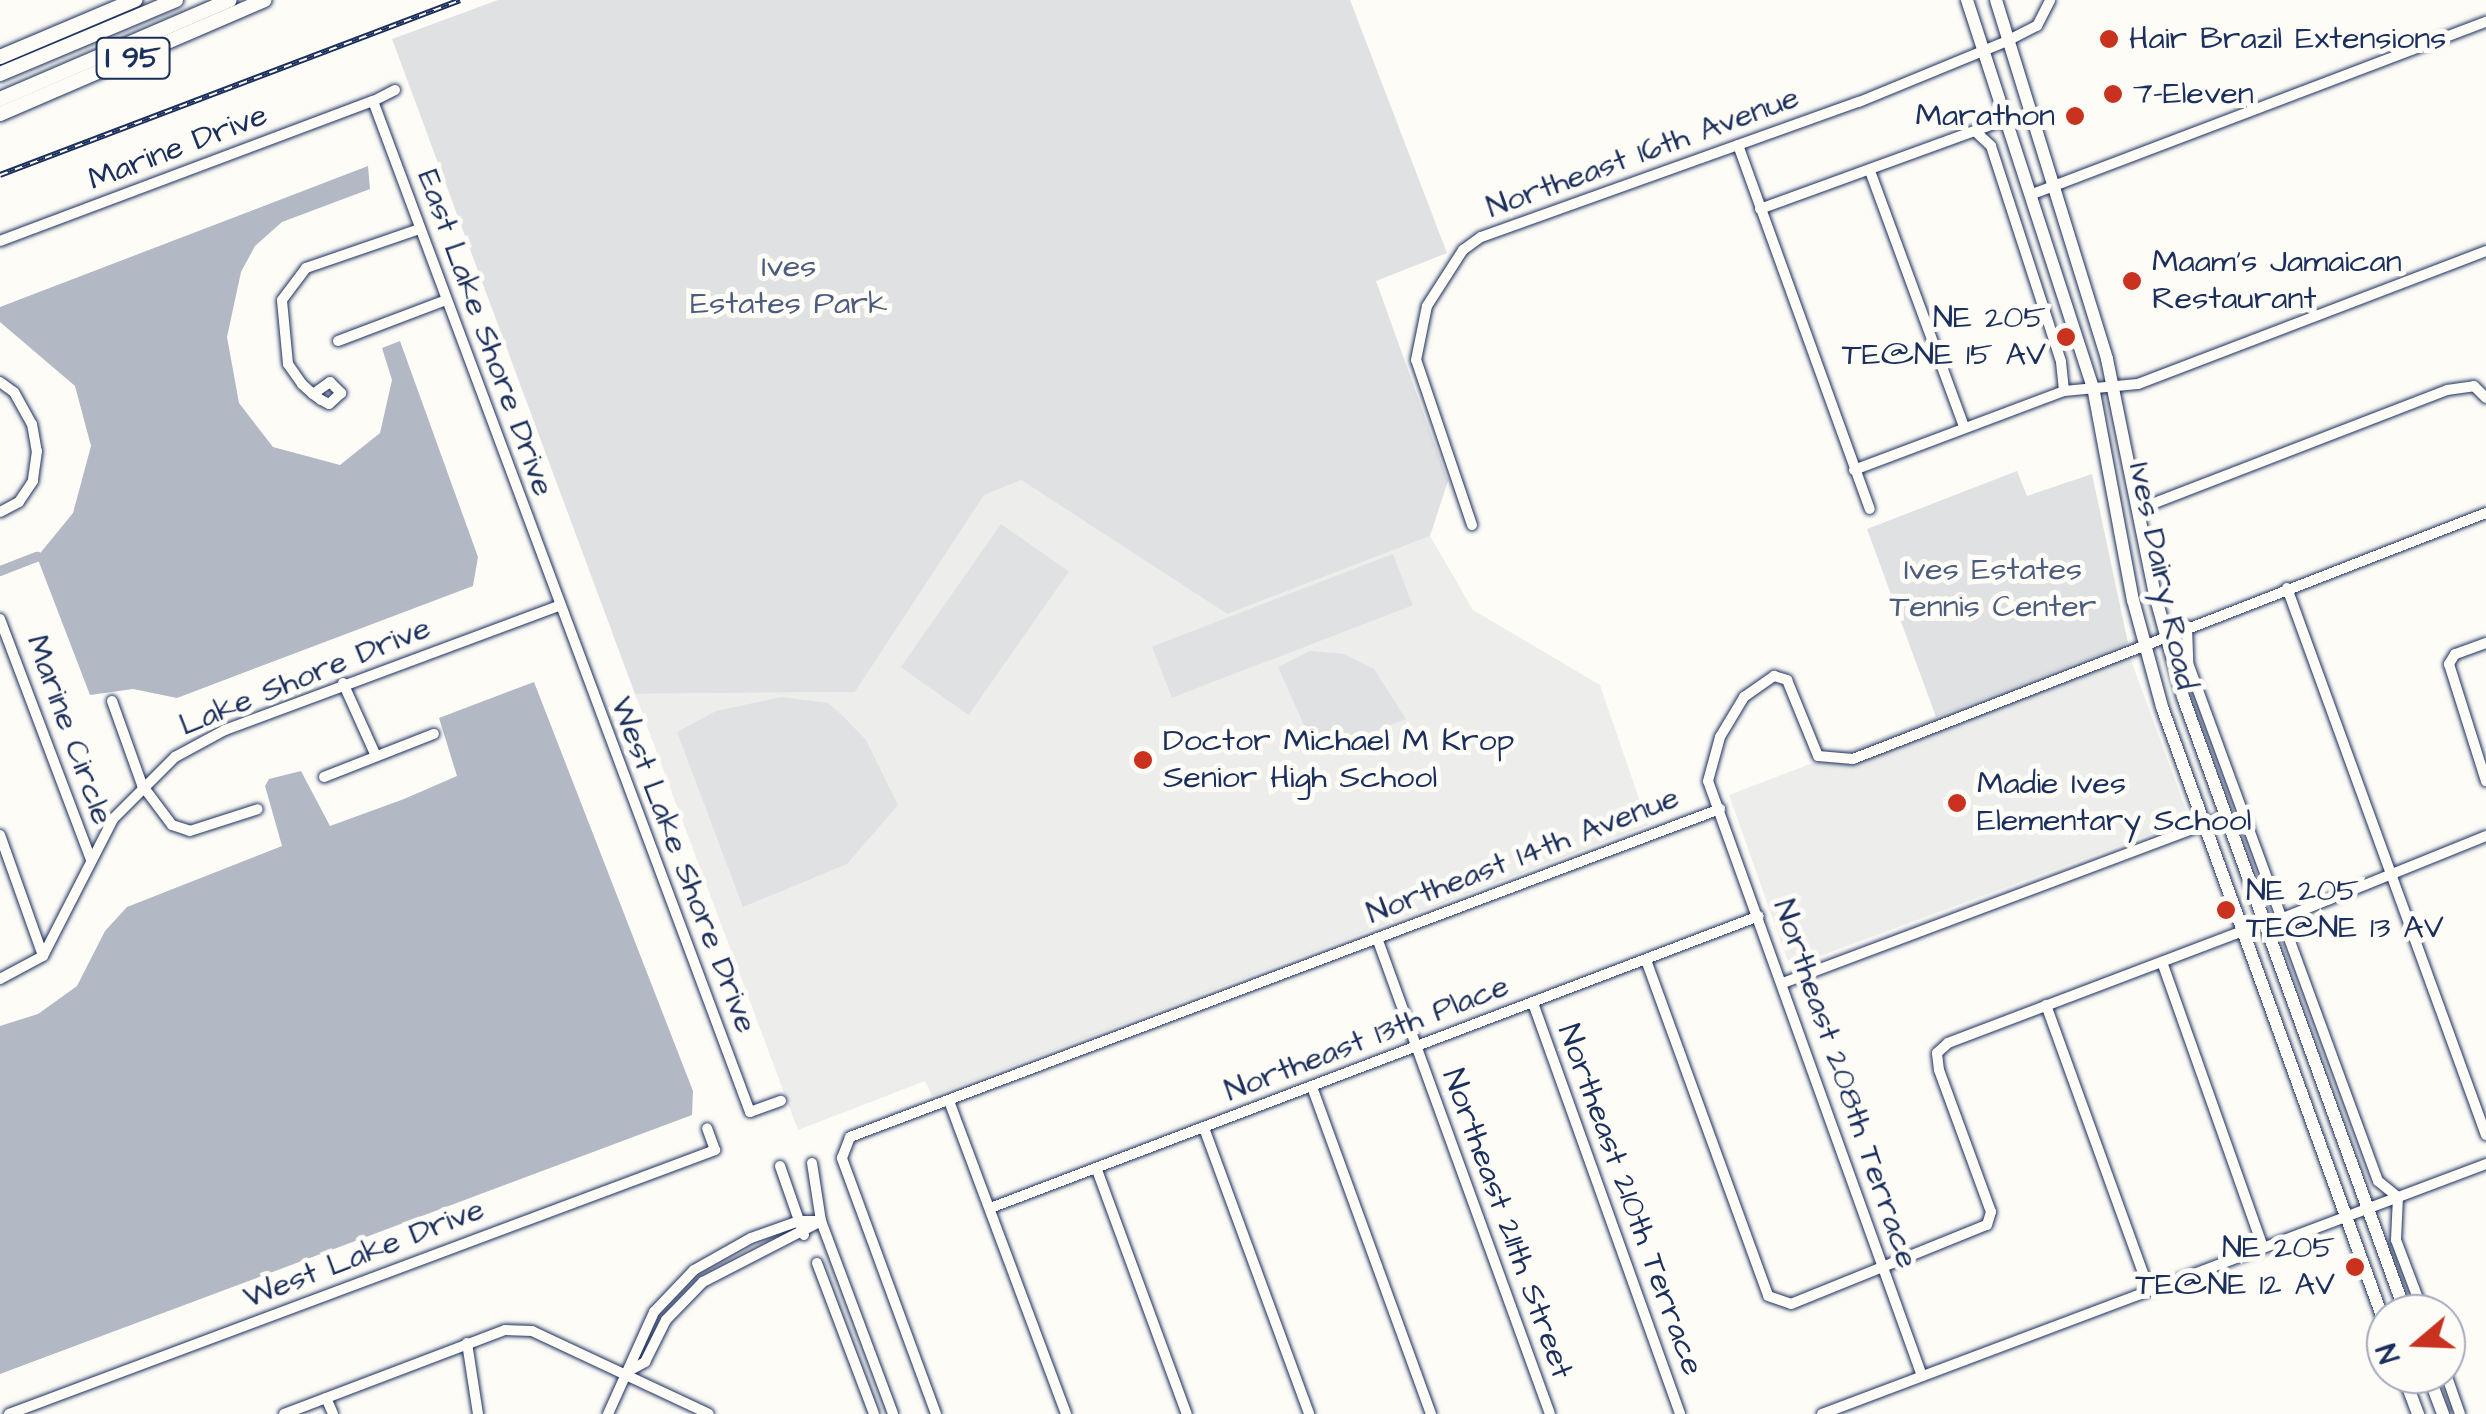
<!DOCTYPE html>
<html>
<head>
<meta charset="utf-8">
<style>
	body { margin:0 }
	#map { position:relative; width:2486px; height:1414px; overflow:hidden; background:#fdfcf7; font-family:"Architects Daughter",sans-serif }
	div>[style] { position:absolute }
	.built>* { inset:0; background:#edeeec }
	.green>* { inset:0; background:#e0e1e3; transform-origin:0 0 }
	.water>* { inset:0; background:#b3b8c5 }
	.canal>* { height:10px; margin:-5px; padding:0 5px; transform-origin:5px; border-radius:5px; background:#b3b8c5 }
	.roads { filter:drop-shadow(0 0 2px #1b2f5e) drop-shadow(0 0 2px #1b2f5e) }
	.minor>* { height:10px; margin:-5px; padding:0 5px; transform-origin:5px; border-radius:5px; background:#fdfcf7 }
	.major>* { height:12px; margin:-6px; padding:0 6px; transform-origin:6px; border-radius:6px; background:#fdfcf7 }
	.highway>* { height:14px; margin:-7px; padding:0 7px; transform-origin:7px; border-radius:7px; background:#fdfcf7 }
	.rail>* { height:6px; margin-top:-3px; transform-origin:0; background:repeating-linear-gradient(90deg,#fdfcf7 0 8px,#1b2f5e 0 16px); box-sizing:border-box; border-block:2px solid #1b2f5e }
	.dots>* { width:28px; height:28px; translate:-50% -50%; box-sizing:border-box; border:5px solid #fdfcf7; border-radius:50% }
	span { translate:-50% -50%; white-space:nowrap; text-align:center; line-height:1.15; -webkit-text-stroke:10px #fdfcf7; paint-order:stroke }
	.shield-label span { padding:2px 8px; background:#fdfcf7; border:2px solid; border-radius:8px; -webkit-text-stroke-width:0 }
	.shield-label { font-size:30px; color:#1b2f5e; font-weight:700 }
	.poi-label { font-size:32px; color:#1b2f5e }
	.left { translate:0 -50%; text-align:left }
	.right { translate:-100% -50%; text-align:right }
	.street-label { font-size:32px; color:#1b2f5e }
	.park-label { font-size:32px; color:#4c5c7f }
	.north { position:absolute; left:2366px; top:1294px; width:100px; height:100px; box-sizing:border-box; background:#fdfcf7; border:2px solid #a3aaba; border-radius:50%; rotate:251deg; font-size:28px; font-weight:700; line-height:40px; text-align:center; color:#1b2f5e }
	.north::after { content:''; display:block; margin:auto; width:35px; height:45px; background:#c8321e; clip-path:polygon(50% 0,100% 100%,50% 72%,0 100%) }
</style>
</head>
<body>
<div id="map">
	<div class="built">
		<div style="clip-path:polygon(1021px 480px,1227px 614px,1430px 536px,1473px 610px,1600px 685px,1648px 825px,932px 1096px,925px 1081px,798px 1130px,635px 694px,855px 692px,984px 494px)"></div>
		<div style="clip-path:polygon(2125px 644px,2186px 810px,2180px 823px,1798px 964px,1787px 959px,1729px 795px)"></div>
	</div>
	<div class="green">
		<div style="clip-path:polygon(498px 0,1350px 0,1447px 253px,1376px 281px,1448px 481px,1430px 536px,1227px 614px,1021px 480px,984px 495px,855px 692px,635px 694px,392px 39px)"></div>
		<div style="clip-path:polygon(2017px 471px,2027px 496px,2092px 474px,2128px 643px,1936px 717px,1867px 529px)"></div>
		<div style="left:1001px;top:524px;width:83px;height:175px;rotate:35deg"></div>
		<div style="left:1393px;top:554px;width:55px;height:258px;rotate:69deg"></div>
		<div style="clip-path:polygon(1310px 651px,1344px 654px,1374px 669px,1406px 719px,1350px 741px,1313px 745px,1278px 667px)"></div>
		<div style="clip-path:polygon(782px 697px,828px 703px,844px 717px,866px 740px,898px 805px,847px 864px,743px 907px,677px 732px,716px 711px)"></div>
	</div>
	<div class="water">
		<div style="clip-path:polygon(368px 166px,370px 189px,282px 222px,255px 246px,241px 272px,227px 337px,239px 403px,273px 447px,340px 465px,380px 433px,392px 380px,382px 348px,400px 341px,478px 557px,473px 586px,177px 698px,133px 689px,90px 695px,37px 557px,73px 513px,91px 446px,75px 386px,0 322px,0 307px)"></div>
		<div style="clip-path:polygon(534px 682px,693px 1091px,692px 1115px,0 1374px,0 1026px,38px 1014px,77px 986px,105px 931px,127px 907px,282px 846px,265px 786px,269px 779px,301px 771px,330px 826px,404px 799px,457px 776px,439px 718px)"></div>
	</div>
	<div class="canal">
		<div style="left:0;top:571px;width:40px;rotate:-21deg"></div>
	</div>
	<div class="roads">
		<div class="minor">
			<div style="left:395px;top:90px;width:25px;rotate:153deg"></div>
			<div style="left:373px;top:101px;width:1079px;rotate:69.55deg"></div>
			<div style="left:750px;top:1112px;width:33px;rotate:-20deg"></div>
			<div style="left:1975px;top:131px;width:22px;rotate:43deg"></div>
			<div style="left:1991px;top:146px;width:227px;rotate:72deg"></div>
			<div style="left:2061px;top:362px;width:29px;rotate:84deg"></div>
			<div style="left:1738px;top:145px;width:387px;rotate:70.1deg"></div>
			<div style="left:1870px;top:171px;width:273px;rotate:69.8deg"></div>
			<div style="left:2030px;top:195px;width:488px;rotate:-20.8deg"></div>
			<div style="left:1760px;top:209px;width:261px;rotate:-20deg"></div>
			<div style="left:0;top:241px;width:398px;rotate:-20.6deg"></div>
			<div style="left:338px;top:341px;width:116px;rotate:-20.8deg"></div>
			<div style="left:0;top:382px;width:17px;rotate:36deg"></div>
			<div style="left:14px;top:392px;width:37px;rotate:61deg"></div>
			<div style="left:32px;top:424px;width:27px;rotate:80deg"></div>
			<div style="left:37px;top:451px;width:30px;rotate:98deg"></div>
			<div style="left:33px;top:481px;width:25px;rotate:124deg"></div>
			<div style="left:19px;top:502px;width:21px;rotate:152deg"></div>
			<div style="left:313px;top:394px;width:21px;rotate:-35deg"></div>
			<div style="left:330px;top:382px;width:16px;rotate:45deg"></div>
			<div style="left:341px;top:393px;width:16px;rotate:137deg"></div>
			<div style="left:329px;top:404px;width:9px;rotate:-153deg"></div>
			<div style="left:321px;top:400px;width:10px;rotate:-143deg"></div>
			<div style="left:313px;top:394px;width:15px;rotate:-138deg"></div>
			<div style="left:302px;top:384px;width:24px;rotate:-125deg"></div>
			<div style="left:288px;top:364px;width:64px;rotate:-95.4deg"></div>
			<div style="left:282px;top:300px;width:40px;rotate:-53deg"></div>
			<div style="left:306px;top:268px;width:120px;rotate:-19deg"></div>
			<div style="left:1854px;top:470px;width:224px;rotate:-20.6deg"></div>
			<div style="left:2064px;top:391px;width:74px;rotate:-5.4deg"></div>
			<div style="left:2138px;top:384px;width:373px;rotate:-20.9deg"></div>
			<div style="left:2139px;top:509px;width:330px;rotate:-21.1deg"></div>
			<div style="left:2447px;top:390px;width:27px;rotate:-8deg"></div>
			<div style="left:2474px;top:386px;width:17px;rotate:45deg"></div>
			<div style="left:1472px;top:525px;width:174px;rotate:-108.7deg"></div>
			<div style="left:1416px;top:360px;width:55px;rotate:-78.5deg"></div>
			<div style="left:1427px;top:306px;width:67px;rotate:-57.3deg"></div>
			<div style="left:1463px;top:250px;width:22px;rotate:-36deg"></div>
			<div style="left:1481px;top:237px;width:401px;rotate:-19.7deg"></div>
			<div style="left:1859px;top:102px;width:160px;rotate:-22.4deg"></div>
			<div style="left:2007px;top:41px;width:34px;rotate:-27deg"></div>
			<div style="left:2037px;top:26px;width:29px;rotate:-63deg"></div>
			<div style="left:2287px;top:588px;width:582px;rotate:70.01deg"></div>
			<div style="left:0;top:619px;width:258px;rotate:69.3deg"></div>
			<div style="left:2187px;top:626px;width:37px;rotate:88deg"></div>
			<div style="left:2188px;top:663px;width:552px;rotate:69.86deg"></div>
			<div style="left:2378px;top:1181px;width:26px;rotate:39deg"></div>
			<div style="left:2398px;top:1197px;width:43px;rotate:92.7deg"></div>
			<div style="left:2396px;top:1240px;width:79px;rotate:69.3deg"></div>
			<div style="left:2486px;top:643px;width:33px;rotate:160deg"></div>
			<div style="left:2455px;top:654px;width:12px;rotate:121deg"></div>
			<div style="left:2449px;top:664px;width:123px;rotate:72.5deg"></div>
			<div style="left:343px;top:683px;width:80px;rotate:65.7deg"></div>
			<div style="left:112px;top:701px;width:89px;rotate:70.3deg"></div>
			<div style="left:142px;top:785px;width:50px;rotate:53.1deg"></div>
			<div style="left:172px;top:825px;width:19px;rotate:18deg"></div>
			<div style="left:190px;top:831px;width:71px;rotate:-17.9deg"></div>
			<div style="left:324px;top:777px;width:118px;rotate:-21.4deg"></div>
			<div style="left:0;top:835px;width:128px;rotate:70.4deg"></div>
			<div style="left:2283px;top:918px;width:219px;rotate:-22deg"></div>
			<div style="left:1377px;top:938px;width:506px;rotate:70.03deg"></div>
			<div style="left:1646px;top:960px;width:357px;rotate:70deg"></div>
			<div style="left:1768px;top:1296px;width:24px;rotate:19deg"></div>
			<div style="left:1791px;top:1304px;width:211px;rotate:-22deg"></div>
			<div style="left:1987px;top:1225px;width:14px;rotate:-73deg"></div>
			<div style="left:1991px;top:1212px;width:151px;rotate:-110.1deg"></div>
			<div style="left:1939px;top:1070px;width:17px;rotate:-97deg"></div>
			<div style="left:1937px;top:1053px;width:15px;rotate:-42deg"></div>
			<div style="left:1948px;top:1043px;width:316px;rotate:-20.8deg"></div>
			<div style="left:2162px;top:962px;width:300px;rotate:70.5deg"></div>
			<div style="left:0;top:979px;width:49px;rotate:-28.1deg"></div>
			<div style="left:43px;top:956px;width:154px;rotate:-62.9deg"></div>
			<div style="left:113px;top:819px;width:88px;rotate:-45deg"></div>
			<div style="left:175px;top:757px;width:57px;rotate:-28.4deg"></div>
			<div style="left:225px;top:730px;width:355px;rotate:-20.4deg"></div>
			<div style="left:1783px;top:983px;width:472px;rotate:-20.6deg"></div>
			<div style="left:1533px;top:1003px;width:436px;rotate:70.3deg"></div>
			<div style="left:2046px;top:1005px;width:302px;rotate:70.1deg"></div>
			<div style="left:1312px;top:1087px;width:348px;rotate:70deg"></div>
			<div style="left:949px;top:1101px;width:334px;rotate:69.5deg"></div>
			<div style="left:1204px;top:1128px;width:305px;rotate:69.8deg"></div>
			<div style="left:812px;top:1163px;width:59px;rotate:81.2deg"></div>
			<div style="left:821px;top:1221px;width:206px;rotate:69.5deg"></div>
			<div style="left:780px;top:1166px;width:73px;rotate:70.8deg"></div>
			<div style="left:1097px;top:1170px;width:260px;rotate:69.8deg"></div>
			<div style="left:993px;top:1207px;width:819px;rotate:-20.8deg"></div>
			<div style="left:817px;top:1263px;width:161px;rotate:69.3deg"></div>
			<div style="left:467px;top:1343px;width:72px;rotate:81.2deg"></div>
			<div style="left:627px;top:1372px;width:21px;rotate:-29deg"></div>
			<div style="left:645px;top:1362px;width:47px;rotate:-63.4deg"></div>
			<div style="left:666px;top:1320px;width:53px;rotate:-45.8deg"></div>
			<div style="left:703px;top:1282px;width:133px;rotate:-27.3deg"></div>
			<div style="left:2446px;top:1374px;width:42px;rotate:70.7deg"></div>
			<div style="left:1922px;top:1376px;width:632px;rotate:-109.78deg"></div>
			<div style="left:1708px;top:781px;width:46px;rotate:-74.7deg"></div>
			<div style="left:1720px;top:737px;width:47px;rotate:-59deg"></div>
			<div style="left:1744px;top:697px;width:37px;rotate:-35deg"></div>
			<div style="left:1774px;top:676px;width:14px;rotate:17deg"></div>
			<div style="left:1787px;top:680px;width:82px;rotate:67.8deg"></div>
			<div style="left:1818px;top:756px;width:35px;rotate:5deg"></div>
			<div style="left:1853px;top:759px;width:679px;rotate:-21.24deg"></div>
			<div style="left:326px;top:1398px;width:17px;rotate:66deg"></div>
			<div style="left:9px;top:1414px;width:754px;rotate:-20.5deg"></div>
			<div style="left:715px;top:1150px;width:23px;rotate:-110deg"></div>
			<div style="left:284px;top:1414px;width:236px;rotate:-20.8deg"></div>
			<div style="left:505px;top:1330px;width:27px;rotate:2deg"></div>
			<div style="left:532px;top:1331px;width:195px;rotate:25.1deg"></div>
			<div style="left:608px;top:1414px;width:112px;rotate:-65.7deg"></div>
			<div style="left:654px;top:1312px;width:58px;rotate:-46.4deg"></div>
			<div style="left:694px;top:1270px;width:65px;rotate:-29.3deg"></div>
			<div style="left:751px;top:1238px;width:51px;rotate:-19.5deg"></div>
			<div style="left:799px;top:1221px;width:22px"></div>
			<div style="left:936px;top:1414px;width:273px;rotate:-110.2deg"></div>
			<div style="left:842px;top:1158px;width:22px;rotate:-69deg"></div>
			<div style="left:850px;top:1137px;width:930px;rotate:-20.66deg"></div>
			<div style="left:1822px;top:1414px;width:710px;rotate:-20.63deg"></div>
		</div>
		<div class="major">
			<div style="left:1967px;top:0;width:407px;rotate:72deg"></div>
			<div style="left:2093px;top:387px;width:217px;rotate:79.4deg"></div>
			<div style="left:2133px;top:600px;width:111px;rotate:74.8deg"></div>
			<div style="left:2162px;top:707px;width:659px;rotate:70.14deg"></div>
			<div style="left:1996px;top:0;width:376px;rotate:72.8deg"></div>
			<div style="left:2107px;top:359px;width:241px;rotate:78.5deg"></div>
			<div style="left:2155px;top:595px;width:106px;rotate:74.6deg"></div>
			<div style="left:2183px;top:697px;width:656px;rotate:70.13deg"></div>
			<div style="left:2403px;top:1374px;width:43px;rotate:69.4deg"></div>
			<div style="left:2428px;top:1374px;width:43px;rotate:69.4deg"></div>
		</div>
		<div class="highway">
			<div style="left:0;top:57px;width:147px;rotate:-22.9deg"></div>
			<div style="left:0;top:74px;width:191px;rotate:-22.8deg"></div>
			<div style="left:0;top:99px;width:250px;rotate:-23.3deg"></div>
			<div style="left:0;top:114px;width:288px;rotate:-23.3deg"></div>
		</div>
	</div>
	<div class="rail">
		<div style="left:0;top:175px;width:492px;rotate:-20.8deg"></div>
	</div>
	<div class="dots">
		<div style="left:2109px;top:39px;background:#c8321e"></div>
		<div style="left:2113px;top:94px;background:#c8321e"></div>
		<div style="left:2075px;top:116px;background:#c8321e"></div>
		<div style="left:2132px;top:281px;background:#c8321e"></div>
		<div style="left:2066px;top:337px;background:#c8321e"></div>
		<div style="left:1143px;top:760px;background:#c8321e"></div>
		<div style="left:1957px;top:803px;background:#c8321e"></div>
		<div style="left:2226px;top:910px;background:#c8321e"></div>
		<div style="left:2355px;top:1267px;background:#c8321e"></div>
	</div>
	<div class="shield-label">
		<span style="left:133px;top:58px">I 95</span>
	</div>
	<div class="poi-label">
		<span class="left" style="left:2129px;top:39px">Hair Brazil Extensions</span>
		<span class="left" style="left:2133px;top:94px">7-Eleven</span>
		<span class="right" style="left:2055px;top:116px">Marathon</span>
		<span class="left" style="left:2152px;top:281px">Maam's Jamaican<br>Restaurant</span>
		<span class="right" style="left:2046px;top:337px">NE 205<br>TE@NE 15 AV</span>
		<span class="left" style="left:1163px;top:760px">Doctor Michael M Krop<br>Senior High School</span>
		<span class="left" style="left:1977px;top:803px">Madie Ives<br>Elementary School</span>
		<span class="left" style="left:2246px;top:910px">NE 205<br>TE@NE 13 AV</span>
		<span class="right" style="left:2335px;top:1267px">NE 205<br>TE@NE 12 AV</span>
	</div>
	<div class="street-label">
		<span style="left:178px;top:148px;rotate:-21deg">Marine Drive</span>
		<span style="left:1643px;top:153px;rotate:-20deg">Northeast 16th Avenue</span>
		<span style="left:485px;top:333px;rotate:70deg">East Lake Shore Drive</span>
		<span style="left:2162px;top:576px;rotate:78deg">Ives Dairy Road</span>
		<span style="left:305px;top:677px;rotate:-22deg">Lake Shore Drive</span>
		<span style="left:69px;top:730px;rotate:70deg">Marine Circle</span>
		<span style="left:1523px;top:856px;rotate:-21deg">Northeast 14th Avenue</span>
		<span style="left:683px;top:865px;rotate:69deg">West Lake Shore Drive</span>
		<span style="left:1367px;top:1039px;rotate:-21deg">Northeast 13th Place</span>
		<span style="left:1845px;top:1084px;rotate:71deg">Northeast 208th Terrace</span>
		<span style="left:1630px;top:1200px;rotate:70deg">Northeast 210th Terrace</span>
		<span style="left:1507px;top:1224px;rotate:70deg">Northeast 211th Street</span>
		<span style="left:364px;top:1254px;rotate:-21deg">West Lake Drive</span>
	</div>
	<div class="park-label">
		<span style="left:789px;top:286px">Ives<br>Estates Park</span>
		<span style="left:1993px;top:589px">Ives Estates<br>Tennis Center</span>
	</div>
	<div class="north">N</div>
</div>
</body>
</html>
